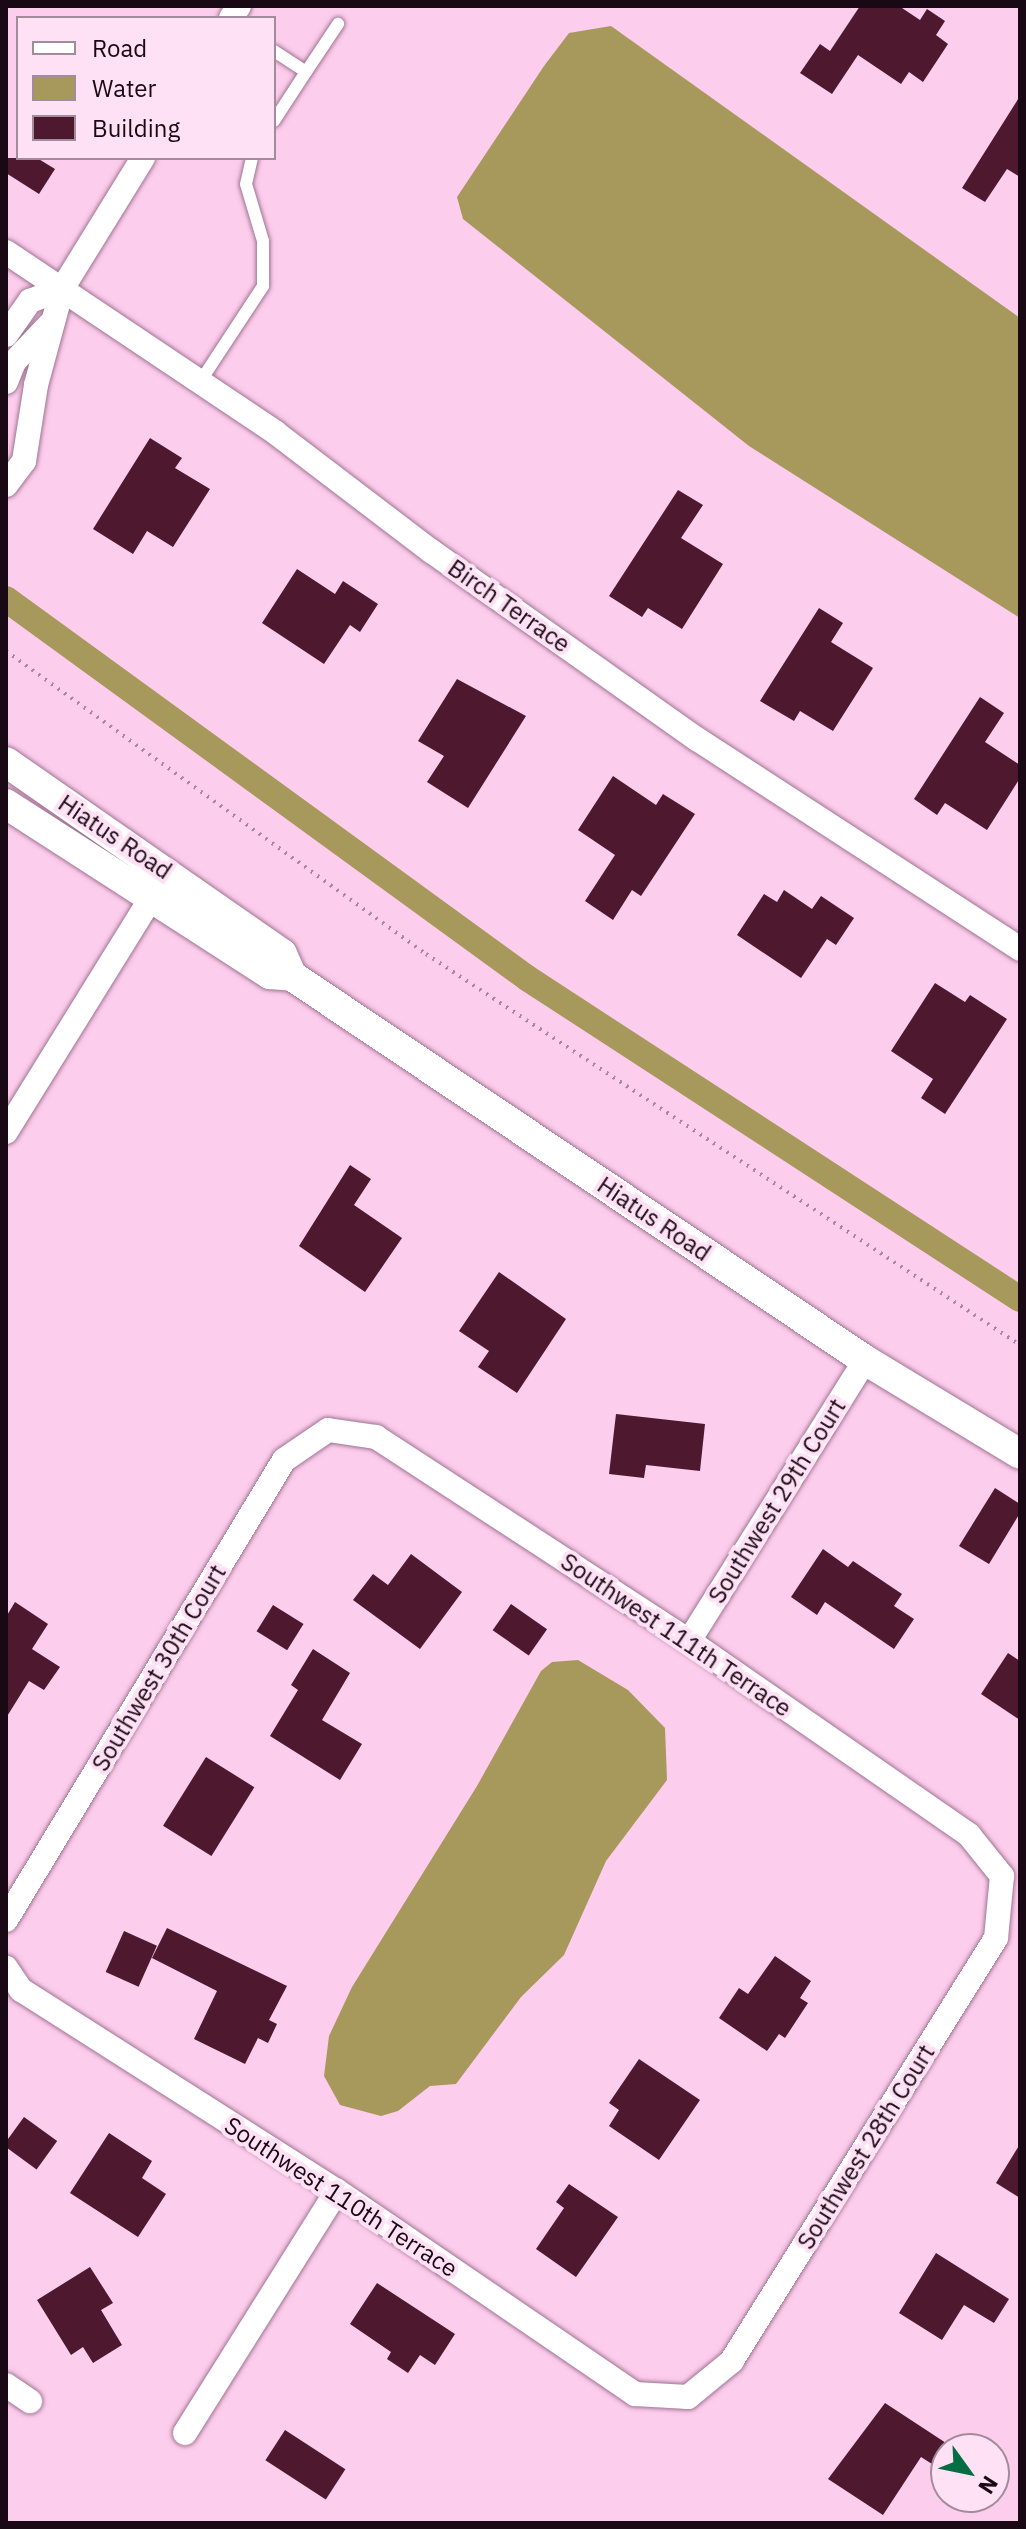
<!DOCTYPE html>
<html>
<head>
<meta charset="utf-8">
<style>
	body { margin:0 }
	#map { position:relative; width:1026px; height:2529px; overflow:hidden; background:#fdcded; font-family:"IBM Plex Sans",sans-serif }
	div>[style] { position:absolute }
	.water>* { inset:0; background:#a6995b }
	.canal>* { height:26px; margin:-13px; padding:0 13px; transform-origin:13px; border-radius:13px; background:#a6995b }
	.building>* { inset:0; background:#4e182e; transform-origin:0 0 }
	.path>* { height:4px; margin-top:-2px; transform-origin:0; background:repeating-linear-gradient(90deg,#ab879f 0 2px,transparent 0 8px) }
	.roads { filter:drop-shadow(0 0 2px #a07492) drop-shadow(0 0 2px #a07492) }
	.service>* { height:12px; margin:-6px; padding:0 6px; transform-origin:6px; border-radius:6px; background:#fff }
	.minor>* { height:24px; margin:-12px; padding:0 12px; transform-origin:12px; border-radius:12px; background:#fff }
	.tertiary>* { height:30px; margin:-15px; padding:0 15px; transform-origin:15px; border-radius:15px; background:#fff }
	span { translate:-50% -50%; white-space:nowrap; text-align:center; line-height:1.15; -webkit-text-stroke:8px #fee1f4; paint-order:stroke }
	.street-label { font-size:24px; color:#190914 }
	.frame { position:absolute; inset:0; border:8px solid #190914; pointer-events:none }
	.legend { position:absolute; left:16px; top:16px; width:260px; height:144px; box-sizing:border-box; background:#fee1f4; border:2px solid #a28b9a; margin:0; padding:10px 14px; list-style:none; font-size:24px; color:#190914 }
	.legend li { display:flex; align-items:center; gap:16px; height:40px }
	.legend b { width:40px; border:2px solid #a28b9a }
	.north { position:absolute; left:930px; top:2433px; width:80px; height:80px; box-sizing:border-box; background:#fee1f4; border:2px solid #a28b9a; border-radius:50%; rotate:123deg; font-size:22px; font-weight:700; line-height:32px; text-align:center; color:#190914 }
	.north::after { content:''; display:block; margin:auto; width:28px; height:36px; background:#056d43; clip-path:polygon(50% 0,100% 100%,50% 72%,0 100%) }
</style>
</head>
<body>
<div id="map">
	<div class="water">
		<div style="clip-path:polygon(611px 26px,1020px 318px,1020px 618px,749px 446px,463px 219px,457px 197px,544px 66px,569px 33px)"></div>
		<div style="clip-path:polygon(578px 1660px,628px 1690px,665px 1728px,667px 1780px,606px 1861px,564px 1955px,521px 1997px,456px 2084px,430px 2086px,398px 2111px,381px 2116px,340px 2105px,324px 2076px,329px 2036px,352px 1987px,477px 1786px,541px 1671px,552px 1662px)"></div>
	</div>
	<div class="canal">
		<div style="left:6px;top:599px;width:644px;rotate:36.03deg"></div>
		<div style="left:527px;top:978px;width:588px;rotate:33.07deg"></div>
	</div>
	<div class="building">
		<div style="clip-path:polygon(860px 6px,899px 6px,920px 20px,927px 9px,945px 21px,936px 35px,948px 44px,923px 82px,909px 72px,901px 84px,858px 55px,832px 94px,800px 73px,820px 44px,830px 51px)"></div>
		<div style="clip-path:polygon(1020px 96px,1020px 177px,1007px 169px,985px 202px,962px 188px)"></div>
		<div style="clip-path:polygon(6px 158px,37px 158px,55px 169px,39px 194px,6px 173px)"></div>
		<div style="clip-path:polygon(150px 438px,182px 458px,175px 468px,210px 489px,173px 547px,147px 531px,133px 554px,93px 529px)"></div>
		<div style="clip-path:polygon(678px 490px,703px 505px,681px 538px,723px 564px,682px 629px,648px 608px,642px 617px,609px 596px)"></div>
		<div style="clip-path:polygon(297px 569px,335px 594px,343px 581px,378px 604px,360px 632px,350px 625px,324px 664px,262px 623px)"></div>
		<div style="clip-path:polygon(819px 608px,843px 623px,831px 642px,873px 668px,833px 731px,800px 711px,794px 721px,760px 701px)"></div>
		<div style="clip-path:polygon(457px 679px,526px 716px,468px 808px,427px 782px,444px 756px,418px 741px)"></div>
		<div style="clip-path:polygon(980px 697px,1004px 713px,985px 742px,1020px 765px,1020px 778px,987px 830px,945px 803px,937px 815px,914px 799px)"></div>
		<div style="clip-path:polygon(613px 776px,656px 805px,663px 794px,695px 814px,641px 896px,632px 890px,613px 920px,585px 901px,615px 855px,578px 830px)"></div>
		<div style="clip-path:polygon(784px 890px,812px 909px,821px 896px,854px 918px,836px 945px,827px 939px,801px 978px,737px 935px,764px 894px,777px 902px)"></div>
		<div style="clip-path:polygon(935px 983px,965px 1002px,970px 995px,1007px 1019px,945px 1114px,921px 1098px,933px 1079px,891px 1051px)"></div>
		<div style="clip-path:polygon(350px 1165px,371px 1179px,354px 1205px,402px 1238px,365px 1292px,299px 1246px)"></div>
		<div style="clip-path:polygon(499px 1272px,566px 1319px,517px 1393px,478px 1367px,489px 1351px,459px 1331px)"></div>
		<div style="clip-path:polygon(616px 1414px,705px 1424px,700px 1471px,646px 1465px,644px 1478px,609px 1474px)"></div>
		<div style="clip-path:polygon(995px 1488px,1020px 1504px,1020px 1513px,989px 1564px,959px 1546px)"></div>
		<div style="clip-path:polygon(823px 1549px,848px 1567px,853px 1561px,902px 1594px,894px 1606px,914px 1619px,894px 1649px,825px 1602px,817px 1615px,791px 1597px)"></div>
		<div style="clip-path:polygon(411px 1554px,462px 1592px,420px 1649px,353px 1600px,373px 1574px,388px 1585px)"></div>
		<div style="clip-path:polygon(15px 1602px,48px 1624px,32px 1649px,60px 1667px,44px 1690px,29px 1681px,6px 1718px,6px 1617px)"></div>
		<div style="left:511px;top:1604px;width:44px;height:32px;rotate:35deg"></div>
		<div style="left:273px;top:1605px;width:36px;height:31px;rotate:32deg"></div>
		<div style="clip-path:polygon(313px 1649px,350px 1673px,322px 1720px,362px 1744px,340px 1780px,270px 1736px,298px 1690px,291px 1685px)"></div>
		<div style="clip-path:polygon(1008px 1653px,1020px 1661px,1020px 1720px,981px 1694px)"></div>
		<div style="left:206px;top:1757px;width:57px;height:81px;rotate:32deg"></div>
		<div style="clip-path:polygon(167px 1928px,287px 1986px,269px 2020px,277px 2024px,268px 2043px,258px 2038px,245px 2064px,194px 2039px,217px 1991px,152px 1958px)"></div>
		<div style="left:124px;top:1931px;width:36px;height:45px;rotate:24deg"></div>
		<div style="clip-path:polygon(775px 1956px,811px 1981px,800px 1998px,808px 2003px,785px 2038px,779px 2034px,767px 2051px,719px 2018px,739px 1988px,748px 1994px)"></div>
		<div style="clip-path:polygon(639px 2059px,700px 2100px,659px 2160px,609px 2126px,619px 2110px,609px 2103px)"></div>
		<div style="left:24px;top:2117px;width:41px;height:35px;rotate:36deg"></div>
		<div style="clip-path:polygon(109px 2133px,152px 2161px,142px 2178px,166px 2194px,138px 2237px,70px 2193px)"></div>
		<div style="clip-path:polygon(1020px 2144px,1020px 2198px,996px 2183px)"></div>
		<div style="clip-path:polygon(569px 2184px,618px 2217px,576px 2277px,536px 2249px,564px 2208px,556px 2202px)"></div>
		<div style="clip-path:polygon(936px 2253px,1009px 2299px,994px 2323px,964px 2305px,942px 2340px,899px 2313px)"></div>
		<div style="clip-path:polygon(90px 2267px,113px 2303px,101px 2310px,122px 2345px,93px 2363px,83px 2347px,71px 2355px,37px 2300px)"></div>
		<div style="clip-path:polygon(377px 2283px,455px 2334px,435px 2365px,420px 2355px,408px 2373px,387px 2359px,391px 2352px,350px 2324px)"></div>
		<div style="clip-path:polygon(885px 2403px,946px 2443px,946px 2473px,921px 2457px,883px 2515px,828px 2479px)"></div>
		<div style="left:285px;top:2430px;width:72px;height:36px;rotate:33deg"></div>
	</div>
	<div class="path">
		<div style="left:6px;top:651px;width:518px;rotate:35.81deg"></div>
		<div style="left:426px;top:954px;width:711px;rotate:33.35deg"></div>
	</div>
	<div class="roads">
		<div class="service">
			<div style="left:274px;top:51px;width:38px;rotate:33deg"></div>
			<div style="left:306px;top:72px;width:58px;rotate:-56.3deg"></div>
			<div style="left:274px;top:121px;width:59px;rotate:-56.9deg"></div>
			<div style="left:200px;top:382px;width:115px;rotate:-56.7deg"></div>
			<div style="left:263px;top:286px;width:45px;rotate:-90deg"></div>
			<div style="left:263px;top:241px;width:59px;rotate:-106.6deg"></div>
			<div style="left:246px;top:184px;width:27px;rotate:-77deg"></div>
		</div>
		<div class="minor">
			<div style="left:231px;top:18px;width:14px;rotate:-56deg"></div>
			<div style="left:6px;top:252px;width:325px;rotate:33.8deg"></div>
			<div style="left:276px;top:433px;width:195px;rotate:37.3deg"></div>
			<div style="left:431px;top:551px;width:326px;rotate:35.3deg"></div>
			<div style="left:697px;top:739px;width:385px;rotate:33deg"></div>
			<div style="left:6px;top:335px;width:42px;rotate:-54.8deg"></div>
			<div style="left:30px;top:301px;width:34px;rotate:-21deg"></div>
			<div style="left:6px;top:382px;width:22px;rotate:-68deg"></div>
			<div style="left:14px;top:362px;width:52px;rotate:-46.5deg"></div>
			<div style="left:6px;top:485px;width:30px;rotate:-53deg"></div>
			<div style="left:24px;top:461px;width:77px;rotate:-81deg"></div>
			<div style="left:36px;top:385px;width:99px;rotate:-74.8deg"></div>
			<div style="left:62px;top:289px;width:154px;rotate:-58.3deg"></div>
			<div style="left:6px;top:1132px;width:292px;rotate:-58.2deg"></div>
			<div style="left:689px;top:1641px;width:332px;rotate:-57.9deg"></div>
			<div style="left:6px;top:1920px;width:537px;rotate:-58.85deg"></div>
			<div style="left:284px;top:1460px;width:53px;rotate:-34.3deg"></div>
			<div style="left:328px;top:1430px;width:49px;rotate:8.3deg"></div>
			<div style="left:376px;top:1437px;width:374px;rotate:33.1deg"></div>
			<div style="left:689px;top:1641px;width:341px;rotate:34.7deg"></div>
			<div style="left:969px;top:1835px;width:53px;rotate:51.2deg"></div>
			<div style="left:1002px;top:1876px;width:62px;rotate:95.5deg"></div>
			<div style="left:996px;top:1938px;width:499px;rotate:122deg"></div>
			<div style="left:732px;top:2361px;width:57px;rotate:140.7deg"></div>
			<div style="left:688px;top:2397px;width:53px;rotate:-176.8deg"></div>
			<div style="left:635px;top:2394px;width:361px;rotate:-145.7deg"></div>
			<div style="left:337px;top:2191px;width:375px;rotate:-147.5deg"></div>
			<div style="left:21px;top:1990px;width:27px;rotate:-124deg"></div>
			<div style="left:6px;top:2385px;width:29px;rotate:34deg"></div>
			<div style="left:185px;top:2433px;width:286px;rotate:-57.9deg"></div>
		</div>
		<div class="tertiary">
			<div style="left:6px;top:762px;width:336px;rotate:34.8deg"></div>
			<div style="left:282px;top:954px;width:24px;rotate:66deg"></div>
			<div style="left:6px;top:804px;width:314px;rotate:32.8deg"></div>
			<div style="left:270px;top:974px;width:22px;rotate:5deg"></div>
			<div style="left:292px;top:976px;width:690px;rotate:33.83deg"></div>
			<div style="left:865px;top:1360px;width:181px;rotate:31.2deg"></div>
		</div>
	</div>
	<div class="street-label">
		<span style="left:509px;top:606px;rotate:35deg">Birch Terrace</span>
		<span style="left:115px;top:837px;rotate:34deg">Hiatus Road</span>
		<span style="left:654px;top:1219px;rotate:34deg">Hiatus Road</span>
		<span style="left:777px;top:1501px;rotate:-58deg">Southwest 29th Court</span>
		<span style="left:676px;top:1635px;rotate:34deg">Southwest 111th Terrace</span>
		<span style="left:159px;top:1668px;rotate:-59deg">Southwest 30th Court</span>
		<span style="left:866px;top:2147px;rotate:-58deg">Southwest 28th Court</span>
		<span style="left:341px;top:2197px;rotate:33deg">Southwest 110th Terrace</span>
	</div>
	<div class="frame"></div>
	<ul class="legend">
	<li><b style="height:10px;background:#fff"></b>Road</li>
	<li><b style="height:22px;background:#a6995b"></b>Water</li>
	<li><b style="height:22px;background:#4e182e"></b>Building</li>
	</ul>
	<div class="north">N</div>
</div>
</body>
</html>
